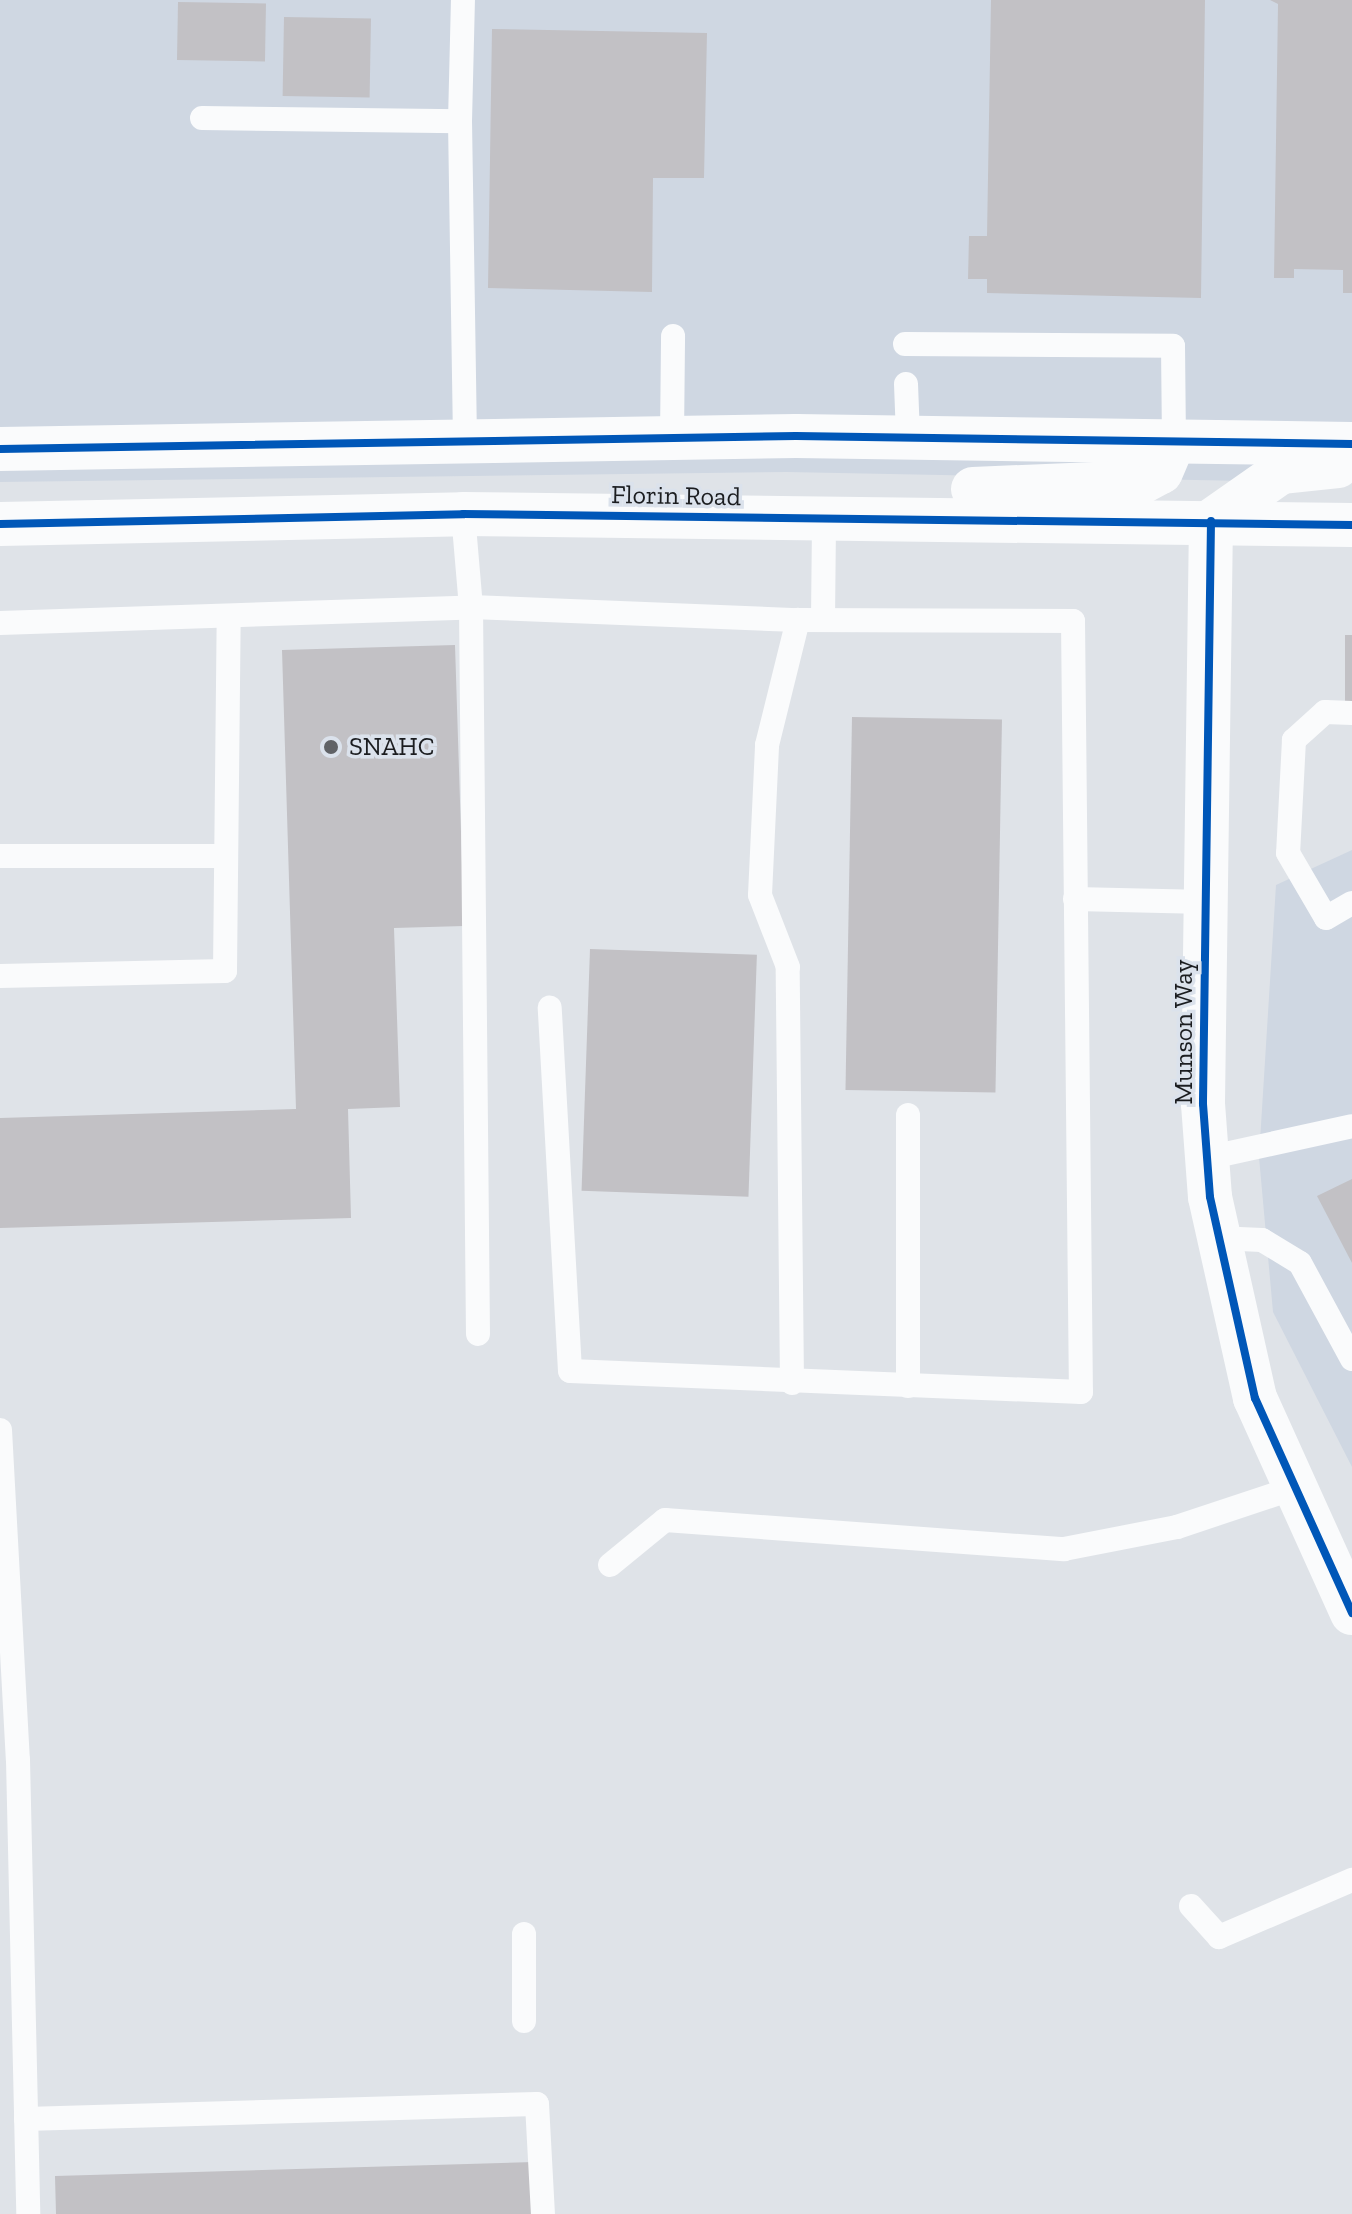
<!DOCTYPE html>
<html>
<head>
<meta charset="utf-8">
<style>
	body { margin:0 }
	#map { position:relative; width:1352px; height:2214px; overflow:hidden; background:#dfe3e8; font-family:"Zilla Slab",serif }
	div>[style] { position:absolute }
	.built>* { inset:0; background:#cfd7e2 }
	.building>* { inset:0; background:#c2c1c5; transform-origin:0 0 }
	.service>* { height:24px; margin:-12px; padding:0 12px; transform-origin:12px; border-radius:12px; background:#fafbfc }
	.minor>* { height:44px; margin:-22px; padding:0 22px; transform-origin:22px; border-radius:22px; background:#fafbfc }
	.primary>* { height:44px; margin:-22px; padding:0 22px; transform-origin:22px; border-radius:22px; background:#fafbfc }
	.cycleway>* { height:8px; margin:-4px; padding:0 4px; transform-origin:4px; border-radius:4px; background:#0057b8 }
	.dots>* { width:22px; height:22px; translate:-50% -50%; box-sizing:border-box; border:4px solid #dbe2ec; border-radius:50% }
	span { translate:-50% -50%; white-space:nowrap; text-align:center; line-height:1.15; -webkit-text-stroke:7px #dbe2ec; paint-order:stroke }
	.street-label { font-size:26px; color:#1b1d20 }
	.poi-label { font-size:26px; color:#1b1d20 }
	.left { translate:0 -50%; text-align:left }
</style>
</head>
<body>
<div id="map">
	<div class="built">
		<div style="clip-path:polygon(0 0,1352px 0,1352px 483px,787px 472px,0 482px)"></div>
		<div style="clip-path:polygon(1352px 850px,1352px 1467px,1273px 1312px,1259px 1157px,1276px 885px)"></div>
	</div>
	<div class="building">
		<div style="clip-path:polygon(991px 0,1205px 0,1201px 298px,987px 293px,987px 279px,968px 279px,969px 236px,987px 236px)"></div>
		<div style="clip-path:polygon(1270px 0,1352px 0,1352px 293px,1343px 293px,1343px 270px,1294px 269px,1294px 278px,1274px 278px,1278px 4px)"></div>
		<div style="left:178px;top:2px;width:88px;height:58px;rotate:1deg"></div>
		<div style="left:284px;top:17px;width:87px;height:79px;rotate:1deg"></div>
		<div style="clip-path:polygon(492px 29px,707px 33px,704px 178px,653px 178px,652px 292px,488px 288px)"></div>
		<div style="left:1345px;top:635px;width:7px;height:75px"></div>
		<div style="clip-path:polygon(455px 645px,464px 926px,394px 928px,400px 1107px,348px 1109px,351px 1218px,0 1228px,0 1118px,296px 1109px,282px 650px)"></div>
		<div style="left:852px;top:717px;width:150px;height:373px;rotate:1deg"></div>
		<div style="left:590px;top:949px;width:167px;height:242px;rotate:2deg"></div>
		<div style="clip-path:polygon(1352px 1179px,1352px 1263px,1317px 1196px)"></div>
		<div style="clip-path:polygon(534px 2162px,535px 2214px,56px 2214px,55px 2176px)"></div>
	</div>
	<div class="service">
		<div style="left:202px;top:118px;width:258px;rotate:0.7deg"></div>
		<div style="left:460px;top:121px;width:121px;rotate:-88.6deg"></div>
		<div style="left:460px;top:121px;width:317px;rotate:89.1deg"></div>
		<div style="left:905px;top:344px;width:268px;rotate:0.4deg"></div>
		<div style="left:1173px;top:346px;width:95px;rotate:89.4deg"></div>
		<div style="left:906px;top:384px;width:53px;rotate:87.8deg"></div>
		<div style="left:672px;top:437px;width:101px;rotate:-89.4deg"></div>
		<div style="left:463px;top:514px;width:93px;rotate:85.1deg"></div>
		<div style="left:471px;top:607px;width:727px;rotate:89.45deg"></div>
		<div style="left:823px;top:619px;width:101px;rotate:-89.4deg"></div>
		<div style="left:0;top:623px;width:471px;rotate:-1.9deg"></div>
		<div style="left:471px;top:607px;width:327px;rotate:2.3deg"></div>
		<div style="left:798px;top:620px;width:275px;rotate:0.2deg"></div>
		<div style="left:1073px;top:621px;width:771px;rotate:89.41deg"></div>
		<div style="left:1081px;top:1392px;width:511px;rotate:-177.65deg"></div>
		<div style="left:570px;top:1371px;width:364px;rotate:-93.2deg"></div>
		<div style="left:1352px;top:713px;width:27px;rotate:-178deg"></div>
		<div style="left:1325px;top:712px;width:42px;rotate:137.9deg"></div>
		<div style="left:1294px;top:740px;width:113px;rotate:93deg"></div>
		<div style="left:1288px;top:853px;width:75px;rotate:59.7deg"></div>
		<div style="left:1326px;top:918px;width:30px;rotate:-30deg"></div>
		<div style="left:0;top:856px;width:224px"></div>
		<div style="left:1075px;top:899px;width:131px;rotate:1.3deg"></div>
		<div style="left:0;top:976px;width:225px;rotate:-1.3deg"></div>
		<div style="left:225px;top:971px;width:354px;rotate:-89.4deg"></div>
		<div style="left:1207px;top:1158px;width:148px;rotate:-12.4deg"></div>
		<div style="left:1217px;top:1238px;width:45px;rotate:2.5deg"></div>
		<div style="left:1262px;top:1240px;width:44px;rotate:31.2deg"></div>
		<div style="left:1300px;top:1263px;width:109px;rotate:61.6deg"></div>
		<div style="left:792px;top:1383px;width:416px;rotate:-90.6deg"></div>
		<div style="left:788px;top:967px;width:77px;rotate:-111.3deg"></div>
		<div style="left:760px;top:895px;width:150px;rotate:-87.3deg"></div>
		<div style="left:767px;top:745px;width:129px;rotate:-76.1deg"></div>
		<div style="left:908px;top:1386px;width:271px;rotate:-90deg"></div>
		<div style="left:0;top:1430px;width:330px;rotate:86.9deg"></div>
		<div style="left:18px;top:1760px;width:454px;rotate:88.7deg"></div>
		<div style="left:610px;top:1565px;width:71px;rotate:-39.3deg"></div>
		<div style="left:665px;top:1520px;width:400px;rotate:4.2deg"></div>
		<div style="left:1064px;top:1549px;width:115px;rotate:-11deg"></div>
		<div style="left:1177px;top:1527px;width:120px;rotate:-18.4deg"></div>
		<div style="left:1191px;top:1906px;width:42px;rotate:47.9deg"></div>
		<div style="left:1219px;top:1937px;width:145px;rotate:-23.2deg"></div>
		<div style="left:524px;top:1934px;width:87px;rotate:90deg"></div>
		<div style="left:26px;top:2119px;width:511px;rotate:-1.68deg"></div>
		<div style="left:537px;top:2104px;width:110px;rotate:86.9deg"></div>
	</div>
	<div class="minor">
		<div style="left:1211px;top:521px;width:583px;rotate:90.79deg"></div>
		<div style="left:1203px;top:1104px;width:93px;rotate:85.7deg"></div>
		<div style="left:1210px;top:1197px;width:206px;rotate:77.4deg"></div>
		<div style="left:1255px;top:1398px;width:236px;rotate:65.7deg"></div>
	</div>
	<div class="primary">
		<div style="left:0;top:449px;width:796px;rotate:-0.94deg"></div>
		<div style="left:796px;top:436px;width:556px;rotate:0.82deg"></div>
		<div style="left:973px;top:489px;width:169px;rotate:-2.4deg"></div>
		<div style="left:1142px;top:482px;width:21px;rotate:-28deg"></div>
		<div style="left:1161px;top:472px;width:34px;rotate:-67deg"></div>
		<div style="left:1211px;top:521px;width:85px;rotate:-35deg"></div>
		<div style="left:1281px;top:472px;width:57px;rotate:-6deg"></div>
		<div style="left:0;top:524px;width:463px;rotate:-1.2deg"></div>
		<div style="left:463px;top:514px;width:889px;rotate:0.71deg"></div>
	</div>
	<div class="cycleway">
		<div style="left:0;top:449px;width:796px;rotate:-0.94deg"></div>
		<div style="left:796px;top:436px;width:556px;rotate:0.82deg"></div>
		<div style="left:1211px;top:521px;width:583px;rotate:90.79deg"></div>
		<div style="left:1203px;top:1104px;width:93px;rotate:85.7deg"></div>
		<div style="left:1210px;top:1197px;width:206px;rotate:77.4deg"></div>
		<div style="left:1255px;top:1398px;width:236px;rotate:65.7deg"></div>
		<div style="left:0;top:524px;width:463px;rotate:-1.2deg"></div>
		<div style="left:463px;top:514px;width:889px;rotate:0.71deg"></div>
	</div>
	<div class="dots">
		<div style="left:331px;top:747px;background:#606266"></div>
	</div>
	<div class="street-label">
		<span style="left:676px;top:496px;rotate:1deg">Florin Road</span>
		<span style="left:1184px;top:1032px;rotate:-90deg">Munson Way</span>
	</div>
	<div class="poi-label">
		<span class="left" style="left:349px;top:747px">SNAHC</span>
	</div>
</div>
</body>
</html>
